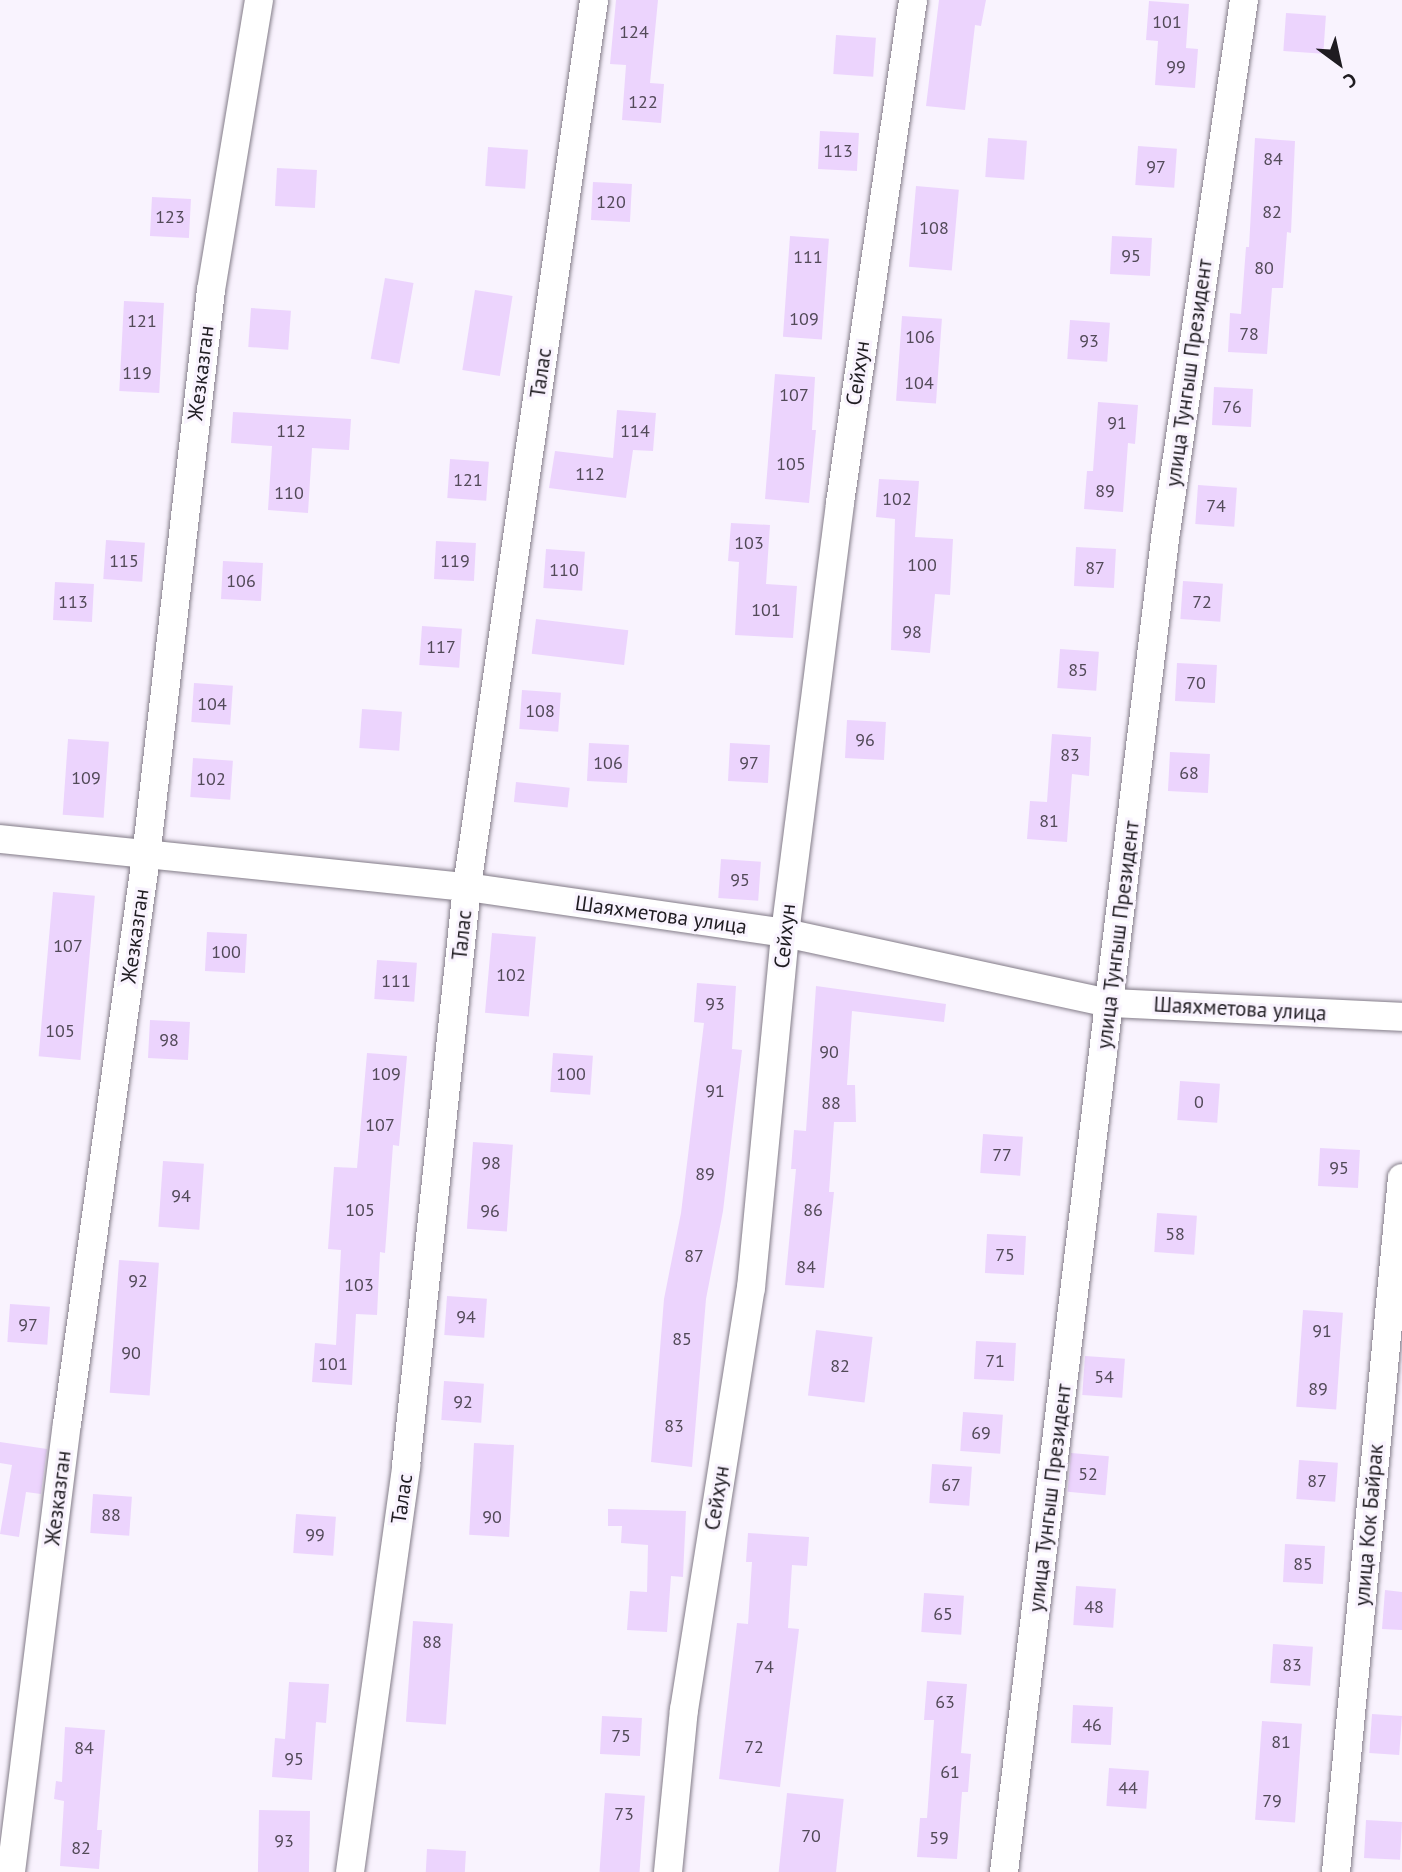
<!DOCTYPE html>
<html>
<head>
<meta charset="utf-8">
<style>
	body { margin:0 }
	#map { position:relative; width:1402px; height:1872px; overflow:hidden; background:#f9f3fe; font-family:"PT Sans",sans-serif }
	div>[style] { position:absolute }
	.building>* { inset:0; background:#ecd4fd; transform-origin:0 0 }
	.roads { filter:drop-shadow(0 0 2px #837c88) drop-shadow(0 0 2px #837c88) }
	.minor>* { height:28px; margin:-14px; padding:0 14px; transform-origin:14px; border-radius:14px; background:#fff }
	span { translate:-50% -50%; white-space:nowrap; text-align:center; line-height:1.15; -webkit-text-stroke:6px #f9f3fe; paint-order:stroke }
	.number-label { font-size:18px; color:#524a58 }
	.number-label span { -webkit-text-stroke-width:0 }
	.street-label { font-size:21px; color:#1f1c21 }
	.north { position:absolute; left:1304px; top:28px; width:70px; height:70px; -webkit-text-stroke:5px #f9f3fe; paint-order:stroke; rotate:147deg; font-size:19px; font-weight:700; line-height:28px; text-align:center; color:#1f1c21 }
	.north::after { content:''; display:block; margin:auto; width:24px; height:32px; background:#1f1c21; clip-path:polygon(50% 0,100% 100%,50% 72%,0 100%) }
</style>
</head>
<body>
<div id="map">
	<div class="building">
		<div style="clip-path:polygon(616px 0,658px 0,650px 83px,664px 84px,661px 123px,622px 120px,626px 65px,610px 64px)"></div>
		<div style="clip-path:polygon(939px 0,986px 0,981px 26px,975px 25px,965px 110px,926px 106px)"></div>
		<div style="clip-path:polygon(1149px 1px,1189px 4px,1186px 48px,1198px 49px,1195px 88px,1155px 85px,1158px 41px,1146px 40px)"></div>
		<div style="left:1286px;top:13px;width:40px;height:38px;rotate:4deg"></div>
		<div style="left:836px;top:35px;width:40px;height:39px;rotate:4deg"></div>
		<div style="left:820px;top:131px;width:39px;height:38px;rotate:3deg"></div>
		<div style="left:988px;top:138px;width:39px;height:39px;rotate:4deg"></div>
		<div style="clip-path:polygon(1255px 138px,1295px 141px,1291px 233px,1287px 232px,1283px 288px,1272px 288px,1267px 354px,1228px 352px,1230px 313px,1241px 314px,1246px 247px,1249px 247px)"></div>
		<div style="left:1138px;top:146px;width:39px;height:39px;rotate:4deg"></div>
		<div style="left:488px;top:147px;width:40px;height:39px;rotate:4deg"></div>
		<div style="left:277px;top:168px;width:40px;height:38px;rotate:3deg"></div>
		<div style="left:593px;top:182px;width:39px;height:38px;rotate:3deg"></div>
		<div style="left:916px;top:186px;width:43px;height:81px;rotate:5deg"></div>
		<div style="left:152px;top:197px;width:39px;height:39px;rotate:3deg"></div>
		<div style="left:790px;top:236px;width:39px;height:101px;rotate:4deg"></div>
		<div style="left:1112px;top:236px;width:40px;height:38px;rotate:3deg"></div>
		<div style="left:385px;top:278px;width:29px;height:82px;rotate:10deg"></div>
		<div style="left:475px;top:290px;width:38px;height:81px;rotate:9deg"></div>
		<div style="left:124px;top:301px;width:40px;height:90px;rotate:3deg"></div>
		<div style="left:251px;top:308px;width:40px;height:39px;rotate:4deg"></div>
		<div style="left:902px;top:316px;width:40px;height:85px;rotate:4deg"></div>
		<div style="left:1070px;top:320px;width:40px;height:39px;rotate:4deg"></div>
		<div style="clip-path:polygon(775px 374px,815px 377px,812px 430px,816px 430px,809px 503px,765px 499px)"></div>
		<div style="left:1214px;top:387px;width:39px;height:38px;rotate:3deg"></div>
		<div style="clip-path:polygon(1098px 402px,1138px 405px,1135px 444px,1128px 443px,1123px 512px,1084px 509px,1087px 471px,1093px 471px)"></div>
		<div style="clip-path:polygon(617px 410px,656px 413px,653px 451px,633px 450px,626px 498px,549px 488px,555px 451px,613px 458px)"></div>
		<div style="clip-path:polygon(233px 412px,351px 419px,349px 450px,312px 448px,308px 513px,268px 510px,272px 446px,231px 443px)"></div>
		<div style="left:450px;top:459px;width:39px;height:39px;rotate:4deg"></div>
		<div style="clip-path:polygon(879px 479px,919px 481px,915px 537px,953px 539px,950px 595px,935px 594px,930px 653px,891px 650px,895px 519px,876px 517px)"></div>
		<div style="left:1198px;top:485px;width:39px;height:39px;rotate:4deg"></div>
		<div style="clip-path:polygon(731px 523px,770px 525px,766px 584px,797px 586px,793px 638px,735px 635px,739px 562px,728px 561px)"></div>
		<div style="left:106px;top:540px;width:39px;height:39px;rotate:4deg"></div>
		<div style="left:436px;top:541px;width:40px;height:38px;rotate:3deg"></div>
		<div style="left:1076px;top:547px;width:40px;height:39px;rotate:3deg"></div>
		<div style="left:546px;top:549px;width:39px;height:39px;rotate:4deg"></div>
		<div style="left:223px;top:561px;width:40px;height:38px;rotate:3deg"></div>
		<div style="left:1183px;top:581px;width:40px;height:38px;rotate:4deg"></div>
		<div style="left:55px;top:582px;width:39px;height:38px;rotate:3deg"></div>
		<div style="left:536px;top:619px;width:93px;height:35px;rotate:7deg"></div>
		<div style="left:422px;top:626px;width:40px;height:39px;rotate:4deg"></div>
		<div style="left:1060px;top:649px;width:39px;height:39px;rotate:4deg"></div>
		<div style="left:1177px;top:663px;width:40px;height:38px;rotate:3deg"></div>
		<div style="left:194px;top:683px;width:39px;height:39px;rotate:4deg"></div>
		<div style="left:522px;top:690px;width:39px;height:39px;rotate:4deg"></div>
		<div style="left:362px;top:709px;width:40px;height:39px;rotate:4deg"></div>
		<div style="left:847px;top:720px;width:39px;height:38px;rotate:3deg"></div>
		<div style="clip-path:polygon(1052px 734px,1091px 737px,1089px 776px,1072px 774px,1067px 842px,1027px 839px,1030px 801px,1047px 802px)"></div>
		<div style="left:68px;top:739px;width:41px;height:76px;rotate:4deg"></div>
		<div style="left:589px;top:743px;width:40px;height:38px;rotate:3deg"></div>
		<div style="left:730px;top:743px;width:40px;height:38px;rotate:3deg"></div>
		<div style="left:1170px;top:752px;width:40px;height:39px;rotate:3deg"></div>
		<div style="left:193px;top:758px;width:40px;height:39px;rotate:4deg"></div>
		<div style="left:516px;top:782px;width:54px;height:20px;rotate:6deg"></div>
		<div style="left:721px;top:859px;width:40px;height:39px;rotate:4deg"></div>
		<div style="left:53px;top:892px;width:42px;height:165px;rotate:5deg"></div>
		<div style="left:207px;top:932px;width:40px;height:39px;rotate:3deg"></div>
		<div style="left:492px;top:933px;width:44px;height:80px;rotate:5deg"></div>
		<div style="left:377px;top:960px;width:40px;height:39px;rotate:4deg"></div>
		<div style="clip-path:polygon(697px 983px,736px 986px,732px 1049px,742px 1050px,723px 1211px,706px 1299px,692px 1467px,651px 1462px,664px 1299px,681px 1213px,704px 1023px,694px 1022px)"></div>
		<div style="clip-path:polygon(816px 986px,946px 1004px,944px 1022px,852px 1011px,847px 1085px,855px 1085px,856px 1122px,834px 1122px,829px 1192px,834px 1192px,824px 1288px,785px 1285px,796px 1169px,791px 1169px,794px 1130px,806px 1131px)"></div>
		<div style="left:150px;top:1020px;width:40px;height:38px;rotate:3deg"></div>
		<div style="clip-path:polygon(367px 1053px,407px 1056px,399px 1146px,393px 1145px,385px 1253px,380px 1252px,377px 1315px,356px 1314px,352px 1385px,312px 1382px,315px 1343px,336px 1345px,341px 1250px,328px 1249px,334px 1167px,357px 1168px)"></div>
		<div style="left:553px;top:1053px;width:40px;height:39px;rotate:4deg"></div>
		<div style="left:1180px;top:1081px;width:40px;height:39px;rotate:4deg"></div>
		<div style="left:983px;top:1134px;width:40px;height:39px;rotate:4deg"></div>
		<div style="left:473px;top:1142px;width:40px;height:87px;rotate:4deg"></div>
		<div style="left:1320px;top:1148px;width:40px;height:38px;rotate:3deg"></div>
		<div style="left:163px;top:1161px;width:41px;height:66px;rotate:4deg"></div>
		<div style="left:1157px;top:1213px;width:40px;height:39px;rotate:4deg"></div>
		<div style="left:987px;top:1234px;width:39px;height:39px;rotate:3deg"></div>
		<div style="left:119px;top:1260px;width:40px;height:133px;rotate:4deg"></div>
		<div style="left:447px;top:1296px;width:40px;height:39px;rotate:4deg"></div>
		<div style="left:10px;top:1304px;width:40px;height:38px;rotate:4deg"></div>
		<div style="left:1303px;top:1310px;width:40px;height:97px;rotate:4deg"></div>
		<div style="left:816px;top:1330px;width:57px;height:66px;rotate:7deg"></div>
		<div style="left:976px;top:1341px;width:40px;height:38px;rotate:3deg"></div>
		<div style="left:1085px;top:1356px;width:40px;height:39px;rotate:4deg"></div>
		<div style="left:444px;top:1381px;width:40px;height:39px;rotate:4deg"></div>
		<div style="left:963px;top:1412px;width:40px;height:39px;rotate:4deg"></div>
		<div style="clip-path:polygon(0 1442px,47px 1449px,41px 1494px,26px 1492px,19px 1537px,0 1534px,12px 1465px,0 1463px)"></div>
		<div style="left:474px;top:1443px;width:40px;height:92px;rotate:3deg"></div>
		<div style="left:1071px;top:1453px;width:38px;height:39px;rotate:5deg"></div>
		<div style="left:1299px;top:1460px;width:39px;height:39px;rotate:4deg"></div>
		<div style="left:932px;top:1464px;width:40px;height:39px;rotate:4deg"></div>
		<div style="left:93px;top:1494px;width:39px;height:39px;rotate:4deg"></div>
		<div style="clip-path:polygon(608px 1509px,686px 1511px,683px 1577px,671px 1576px,667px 1632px,627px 1630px,630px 1591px,647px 1592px,648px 1545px,621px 1543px,622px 1526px,608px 1526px)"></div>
		<div style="left:296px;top:1514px;width:40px;height:39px;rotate:4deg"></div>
		<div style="clip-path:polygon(748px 1533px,809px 1537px,807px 1566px,792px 1565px,788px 1628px,799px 1629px,780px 1787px,719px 1779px,737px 1623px,748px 1624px,752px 1562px,746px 1562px)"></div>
		<div style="left:1285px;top:1544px;width:40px;height:38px;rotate:3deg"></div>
		<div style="left:1076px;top:1586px;width:40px;height:39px;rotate:4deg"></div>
		<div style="clip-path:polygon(1385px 1590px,1402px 1592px,1402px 1630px,1382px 1629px)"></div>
		<div style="left:924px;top:1593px;width:40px;height:39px;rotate:4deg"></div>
		<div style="left:413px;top:1621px;width:40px;height:101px;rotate:4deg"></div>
		<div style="left:1273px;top:1644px;width:40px;height:39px;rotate:4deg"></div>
		<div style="clip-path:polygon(927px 1681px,967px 1684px,961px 1753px,971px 1754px,968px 1792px,962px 1792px,957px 1859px,917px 1857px,920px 1818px,927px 1818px,934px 1720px,924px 1720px)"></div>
		<div style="clip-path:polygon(289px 1682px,329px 1684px,326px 1723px,316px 1722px,312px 1780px,272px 1777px,275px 1738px,285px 1739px)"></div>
		<div style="left:1073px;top:1705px;width:40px;height:38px;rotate:3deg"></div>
		<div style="left:1372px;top:1714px;width:30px;height:39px;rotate:4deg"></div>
		<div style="left:602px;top:1716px;width:40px;height:38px;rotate:3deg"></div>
		<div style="left:1262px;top:1721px;width:40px;height:99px;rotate:4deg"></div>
		<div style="clip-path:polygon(65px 1727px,105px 1730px,97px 1830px,102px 1830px,99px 1869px,60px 1866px,64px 1801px,54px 1799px,56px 1781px,62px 1782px)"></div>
		<div style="left:1109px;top:1768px;width:40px;height:38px;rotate:4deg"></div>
		<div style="left:605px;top:1793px;width:40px;height:79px;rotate:4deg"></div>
		<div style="left:787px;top:1793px;width:57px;height:80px;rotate:6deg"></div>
		<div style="left:259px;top:1810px;width:51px;height:62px;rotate:1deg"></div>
		<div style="left:1366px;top:1820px;width:36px;height:38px;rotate:3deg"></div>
		<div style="left:427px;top:1849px;width:39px;height:23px;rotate:3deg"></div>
	</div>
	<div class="roads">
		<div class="minor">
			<div style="left:0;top:839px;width:469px;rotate:5.9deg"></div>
			<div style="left:467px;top:887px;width:321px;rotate:8.2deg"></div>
			<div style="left:785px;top:933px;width:332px;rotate:12.2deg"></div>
			<div style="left:1110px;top:1003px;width:292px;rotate:2.7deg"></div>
			<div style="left:11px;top:1872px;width:451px;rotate:-82.9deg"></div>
			<div style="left:67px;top:1424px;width:572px;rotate:-82.07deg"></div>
			<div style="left:146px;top:857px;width:571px;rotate:-83.46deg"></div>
			<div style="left:211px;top:290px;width:294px;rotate:-80.6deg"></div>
			<div style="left:350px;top:1872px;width:410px;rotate:-82.1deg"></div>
			<div style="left:406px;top:1466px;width:582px;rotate:-83.99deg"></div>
			<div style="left:467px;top:887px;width:896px;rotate:-81.85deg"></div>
			<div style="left:668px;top:1872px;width:163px;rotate:-84.4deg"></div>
			<div style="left:684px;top:1710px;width:427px;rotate:-81deg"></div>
			<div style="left:751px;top:1288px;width:357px;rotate:-84.5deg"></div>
			<div style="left:785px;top:933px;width:434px;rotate:-82.7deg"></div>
			<div style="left:840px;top:503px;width:508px;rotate:-81.74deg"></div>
			<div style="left:1004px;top:1872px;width:1343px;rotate:-83.11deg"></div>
			<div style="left:1165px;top:539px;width:545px;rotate:-81.66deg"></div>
			<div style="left:1336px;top:1872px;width:697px;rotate:-84.57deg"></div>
		</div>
	</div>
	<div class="number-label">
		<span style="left:1167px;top:22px">101</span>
		<span style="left:634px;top:32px">124</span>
		<span style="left:1176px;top:67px">99</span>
		<span style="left:643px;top:102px">122</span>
		<span style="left:838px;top:151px">113</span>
		<span style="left:1273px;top:159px">84</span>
		<span style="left:1156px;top:167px">97</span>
		<span style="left:611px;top:202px">120</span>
		<span style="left:1272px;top:212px">82</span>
		<span style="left:170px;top:217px">123</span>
		<span style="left:934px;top:228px">108</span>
		<span style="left:1131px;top:256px">95</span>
		<span style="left:808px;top:257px">111</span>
		<span style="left:1264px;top:268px">80</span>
		<span style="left:804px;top:319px">109</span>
		<span style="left:142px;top:321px">121</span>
		<span style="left:1249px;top:334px">78</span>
		<span style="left:920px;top:337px">106</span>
		<span style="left:1089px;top:341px">93</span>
		<span style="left:137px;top:373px">119</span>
		<span style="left:919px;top:383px">104</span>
		<span style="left:794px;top:395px">107</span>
		<span style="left:1232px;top:407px">76</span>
		<span style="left:1117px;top:423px">91</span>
		<span style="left:291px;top:431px">112</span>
		<span style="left:635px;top:431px">114</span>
		<span style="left:791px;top:464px">105</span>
		<span style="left:590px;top:474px">112</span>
		<span style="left:468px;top:480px">121</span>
		<span style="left:1105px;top:491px">89</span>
		<span style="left:289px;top:493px">110</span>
		<span style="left:897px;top:499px">102</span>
		<span style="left:1216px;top:506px">74</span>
		<span style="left:749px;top:543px">103</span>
		<span style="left:124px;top:561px">115</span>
		<span style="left:455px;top:561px">119</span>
		<span style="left:922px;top:565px">100</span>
		<span style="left:1095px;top:568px">87</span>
		<span style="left:564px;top:570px">110</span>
		<span style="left:241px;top:581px">106</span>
		<span style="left:73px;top:602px">113</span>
		<span style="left:1202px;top:602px">72</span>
		<span style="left:766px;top:610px">101</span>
		<span style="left:912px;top:632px">98</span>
		<span style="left:441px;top:647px">117</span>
		<span style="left:1078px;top:670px">85</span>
		<span style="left:1196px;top:683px">70</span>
		<span style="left:212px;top:704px">104</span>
		<span style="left:540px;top:711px">108</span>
		<span style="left:865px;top:740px">96</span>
		<span style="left:1070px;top:755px">83</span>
		<span style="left:608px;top:763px">106</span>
		<span style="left:749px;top:763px">97</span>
		<span style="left:1189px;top:773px">68</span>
		<span style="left:86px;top:778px">109</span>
		<span style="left:211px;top:779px">102</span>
		<span style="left:1049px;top:821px">81</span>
		<span style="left:740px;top:880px">95</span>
		<span style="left:68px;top:946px">107</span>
		<span style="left:226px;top:952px">100</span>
		<span style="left:511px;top:975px">102</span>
		<span style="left:396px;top:981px">111</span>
		<span style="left:715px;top:1004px">93</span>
		<span style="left:60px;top:1031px">105</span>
		<span style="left:169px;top:1040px">98</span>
		<span style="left:829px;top:1052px">90</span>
		<span style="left:386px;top:1074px">109</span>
		<span style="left:571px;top:1074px">100</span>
		<span style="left:715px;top:1091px">91</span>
		<span style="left:1199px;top:1102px">0</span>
		<span style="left:831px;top:1103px">88</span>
		<span style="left:380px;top:1125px">107</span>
		<span style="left:1002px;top:1155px">77</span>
		<span style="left:491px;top:1163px">98</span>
		<span style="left:1339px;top:1168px">95</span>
		<span style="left:705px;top:1174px">89</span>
		<span style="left:181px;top:1196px">94</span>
		<span style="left:360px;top:1210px">105</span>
		<span style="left:813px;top:1210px">86</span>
		<span style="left:490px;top:1211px">96</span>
		<span style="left:1175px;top:1234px">58</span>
		<span style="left:1005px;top:1255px">75</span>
		<span style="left:694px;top:1256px">87</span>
		<span style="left:806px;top:1267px">84</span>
		<span style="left:138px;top:1281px">92</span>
		<span style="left:359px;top:1285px">103</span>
		<span style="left:466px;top:1317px">94</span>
		<span style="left:28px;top:1325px">97</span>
		<span style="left:1322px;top:1331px">91</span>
		<span style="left:682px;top:1339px">85</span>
		<span style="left:131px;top:1353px">90</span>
		<span style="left:995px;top:1361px">71</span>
		<span style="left:333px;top:1364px">101</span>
		<span style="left:840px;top:1366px">82</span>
		<span style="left:1104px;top:1377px">54</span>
		<span style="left:1318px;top:1389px">89</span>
		<span style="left:463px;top:1402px">92</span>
		<span style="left:674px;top:1426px">83</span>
		<span style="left:981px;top:1433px">69</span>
		<span style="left:1088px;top:1474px">52</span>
		<span style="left:1317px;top:1481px">87</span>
		<span style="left:951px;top:1485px">67</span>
		<span style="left:111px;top:1515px">88</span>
		<span style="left:492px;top:1517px">90</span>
		<span style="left:315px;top:1535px">99</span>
		<span style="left:1303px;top:1564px">85</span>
		<span style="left:1094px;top:1607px">48</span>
		<span style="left:943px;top:1614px">65</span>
		<span style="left:432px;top:1642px">88</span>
		<span style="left:1292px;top:1665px">83</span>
		<span style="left:764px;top:1667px">74</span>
		<span style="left:945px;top:1702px">63</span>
		<span style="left:1092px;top:1725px">46</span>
		<span style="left:621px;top:1736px">75</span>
		<span style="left:1281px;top:1742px">81</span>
		<span style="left:754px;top:1747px">72</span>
		<span style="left:84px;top:1748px">84</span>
		<span style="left:294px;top:1759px">95</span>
		<span style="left:950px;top:1772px">61</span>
		<span style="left:1128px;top:1788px">44</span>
		<span style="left:1272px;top:1801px">79</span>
		<span style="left:624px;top:1814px">73</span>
		<span style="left:811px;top:1836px">70</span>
		<span style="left:939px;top:1838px">59</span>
		<span style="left:284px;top:1841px">93</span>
		<span style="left:81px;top:1848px">82</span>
	</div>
	<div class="street-label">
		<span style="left:201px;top:373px;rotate:-83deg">Жезказган</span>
		<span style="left:541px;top:373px;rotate:-82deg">Талас</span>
		<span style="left:858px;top:373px;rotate:-82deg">Сейхун</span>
		<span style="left:1189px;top:373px;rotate:-82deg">улица Тунгыш Президент</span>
		<span style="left:661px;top:915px;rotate:8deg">Шаяхметова улица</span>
		<span style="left:462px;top:935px;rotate:-84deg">Талас</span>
		<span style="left:1118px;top:935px;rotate:-83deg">улица Тунгыш Президент</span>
		<span style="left:135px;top:936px;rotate:-82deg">Жезказган</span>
		<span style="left:785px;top:936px;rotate:-84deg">Сейхун</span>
		<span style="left:1240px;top:1009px;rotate:3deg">Шаяхметова улица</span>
		<span style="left:58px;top:1498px;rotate:-83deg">Жезказган</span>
		<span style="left:717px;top:1498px;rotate:-81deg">Сейхун</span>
		<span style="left:1050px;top:1498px;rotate:-83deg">улица Тунгыш Президент</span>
		<span style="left:402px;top:1499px;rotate:-82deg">Талас</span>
		<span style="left:1369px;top:1525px;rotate:-85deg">улица Кок Байрак</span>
	</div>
	<div class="north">С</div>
</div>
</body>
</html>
